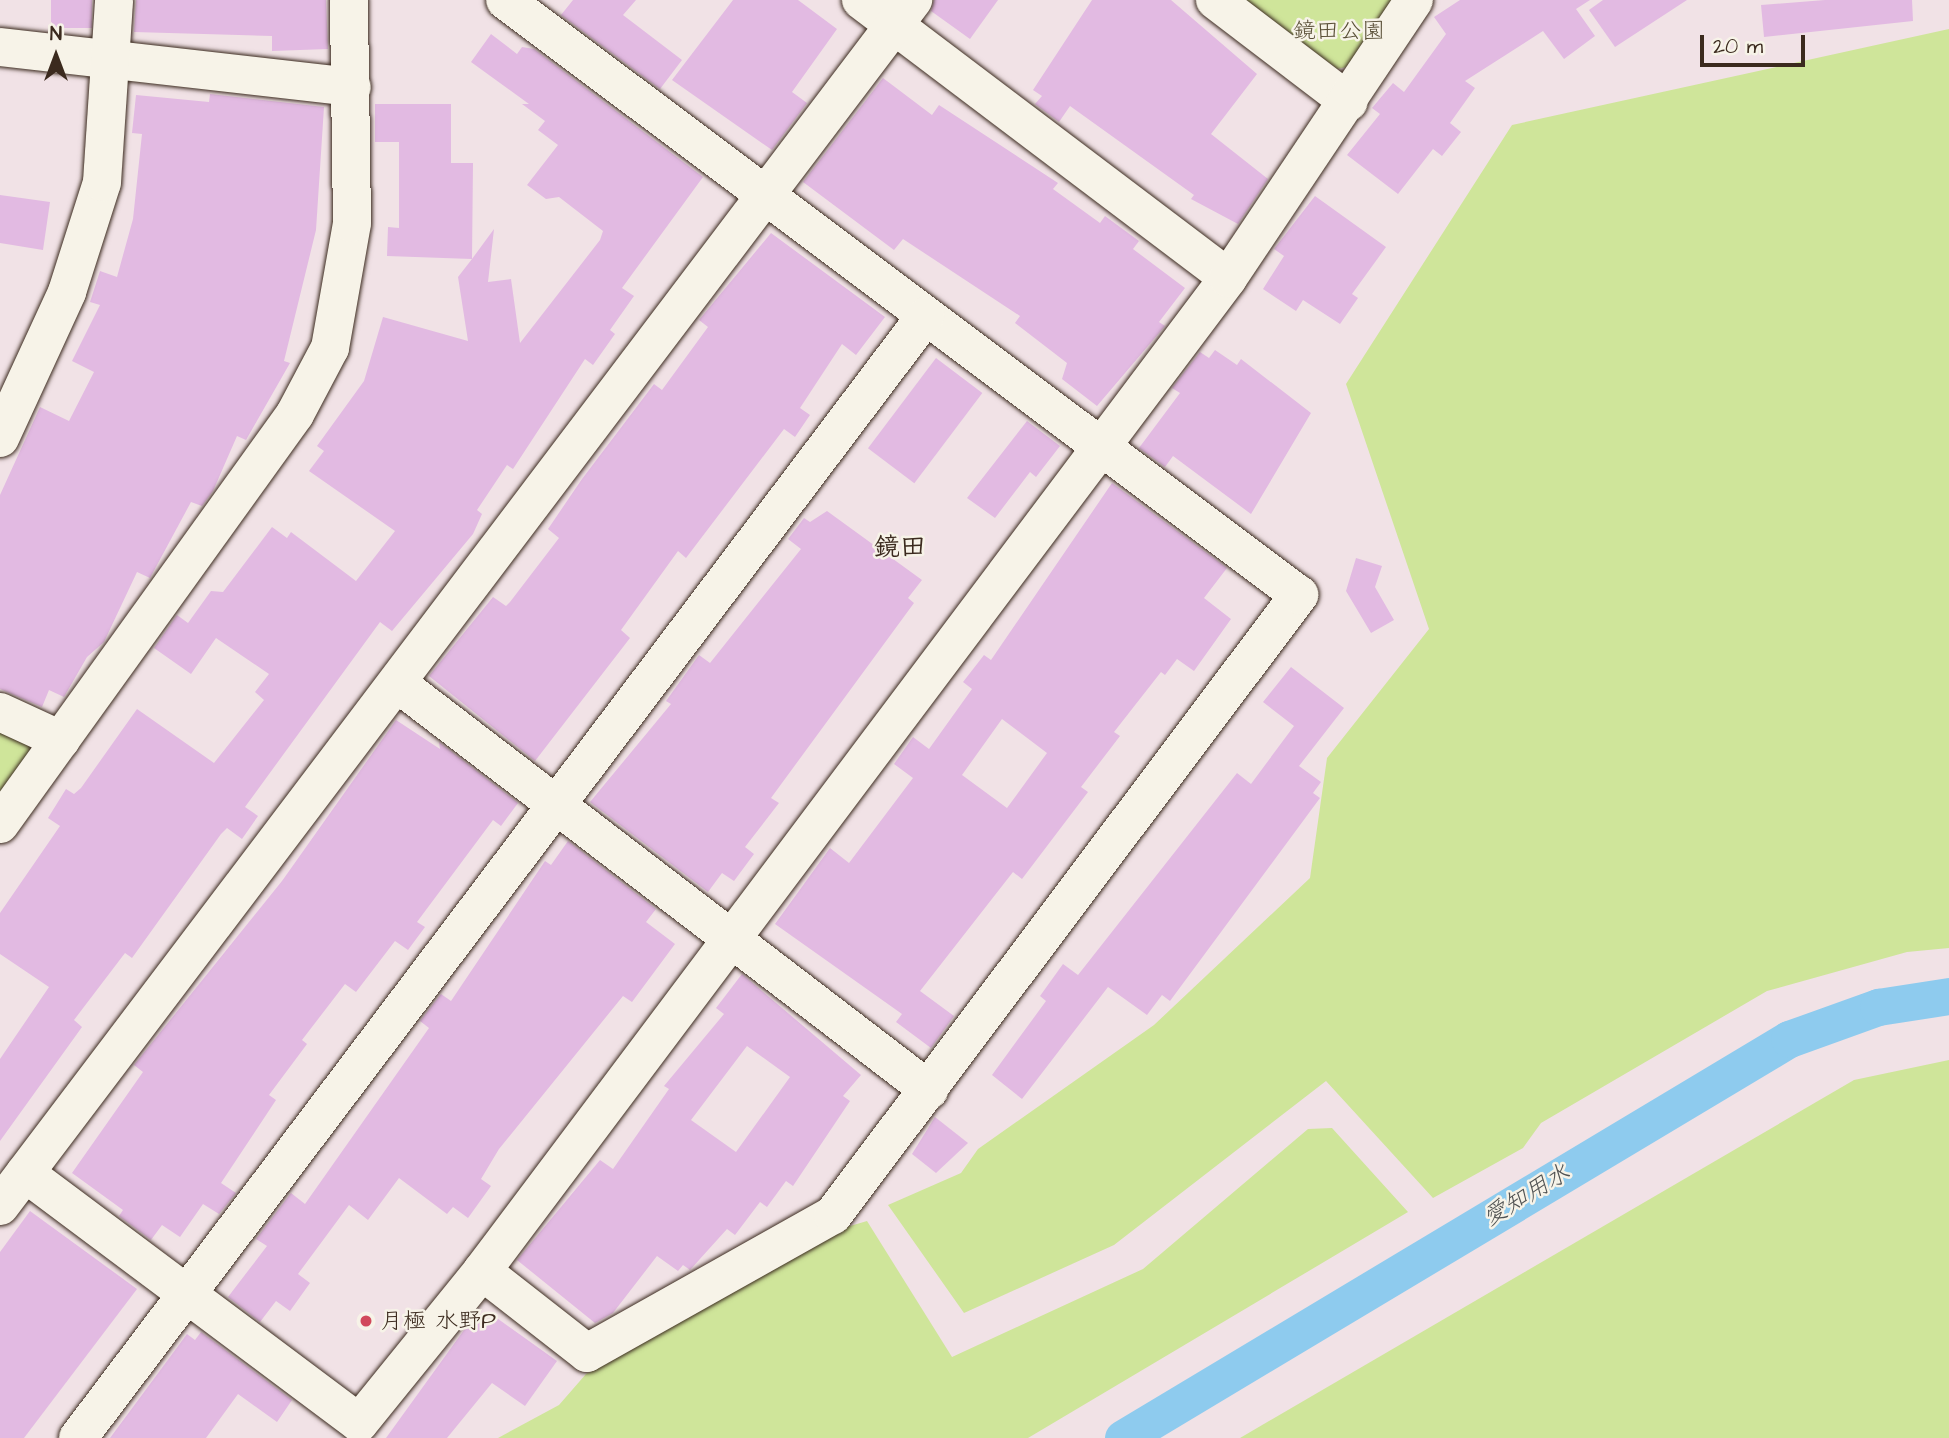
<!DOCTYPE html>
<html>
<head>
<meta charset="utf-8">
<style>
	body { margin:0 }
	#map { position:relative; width:1949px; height:1438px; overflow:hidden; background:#f1e2e6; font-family:"Architects Daughter","Klee One",sans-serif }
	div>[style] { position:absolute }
	.green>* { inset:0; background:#cfe59a }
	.canal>* { height:37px; margin:-18.5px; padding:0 18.5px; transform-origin:18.5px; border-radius:18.5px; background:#8ecbee }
	.building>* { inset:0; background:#e2bae2; transform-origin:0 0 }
	.roads { filter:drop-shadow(0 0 2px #3b2a1e) drop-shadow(0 0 2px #3b2a1e) }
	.minor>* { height:38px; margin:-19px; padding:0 19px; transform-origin:19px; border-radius:19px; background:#f7f3e8 }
	.dots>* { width:19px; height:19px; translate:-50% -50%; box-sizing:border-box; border:4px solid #f7f3e8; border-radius:50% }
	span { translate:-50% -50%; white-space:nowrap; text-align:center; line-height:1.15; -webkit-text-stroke:5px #f7f3e8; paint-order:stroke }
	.park-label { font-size:23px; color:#594f37 }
	.poi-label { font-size:23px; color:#3b2a1e }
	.left { translate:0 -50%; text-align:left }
	.water-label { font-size:24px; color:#505252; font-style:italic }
	.quarter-label { font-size:26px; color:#3b2a1e; font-weight:700 }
	.north { position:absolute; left:21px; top:21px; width:70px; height:70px; -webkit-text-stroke:5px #f7f3e8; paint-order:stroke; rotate:0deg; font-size:19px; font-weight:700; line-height:28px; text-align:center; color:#3b2a1e }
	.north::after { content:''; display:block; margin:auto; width:24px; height:32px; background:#3b2a1e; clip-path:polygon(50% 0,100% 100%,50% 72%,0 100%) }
	.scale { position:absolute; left:1700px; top:35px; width:105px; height:32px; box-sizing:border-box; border:4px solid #3b2a1e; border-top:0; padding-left:9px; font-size:21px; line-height:24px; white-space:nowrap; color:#3b2a1e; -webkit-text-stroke:5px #f7f3e8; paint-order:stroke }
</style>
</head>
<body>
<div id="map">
	<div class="green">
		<div style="clip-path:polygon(1246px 0,1396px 0,1352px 66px,1337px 69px)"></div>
		<div style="clip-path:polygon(1949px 29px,1949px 948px,1907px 952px,1767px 991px,1541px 1123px,1523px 1148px,1433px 1198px,1326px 1081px,1114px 1245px,964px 1313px,888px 1205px,961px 1173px,978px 1149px,1154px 1025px,1310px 878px,1327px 758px,1429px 629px,1346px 384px,1512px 125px)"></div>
		<div style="clip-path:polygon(0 726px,28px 739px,32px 754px,0 798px)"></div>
		<div style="clip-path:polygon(1949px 1060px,1949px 1438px,1240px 1438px,1854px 1080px)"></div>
		<div style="clip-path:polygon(1332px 1128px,1408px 1212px,1028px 1438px,498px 1438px,559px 1405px,586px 1374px,840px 1229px,867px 1221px,952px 1357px,1143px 1269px,1308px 1129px)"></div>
	</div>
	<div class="canal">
		<div style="left:1123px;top:1438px;width:776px;rotate:-30.93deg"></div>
		<div style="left:1789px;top:1039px;width:95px;rotate:-19.8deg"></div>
		<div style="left:1878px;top:1007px;width:72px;rotate:-8.8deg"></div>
	</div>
	<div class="building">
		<div style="left:51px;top:0;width:41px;height:28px"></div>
		<div style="clip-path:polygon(136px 0,326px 0,328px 49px,272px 51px,272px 36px,134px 32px)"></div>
		<div style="clip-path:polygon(573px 0,636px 0,623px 15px,682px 60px,660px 89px,561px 15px)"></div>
		<div style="clip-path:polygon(733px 0,798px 0,837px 29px,792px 92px,807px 103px,772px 150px,672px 80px)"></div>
		<div style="clip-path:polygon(934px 0,998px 0,970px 39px,931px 11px)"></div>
		<div style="clip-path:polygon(1092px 0,1171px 0,1257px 74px,1211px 134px,1268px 179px,1238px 224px,1191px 199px,1194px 195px,1070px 106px,1059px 122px,1035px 104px,1042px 96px,1033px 90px)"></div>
		<div style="clip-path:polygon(1460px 0,1590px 0,1576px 9px,1595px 36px,1564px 59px,1543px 31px,1465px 81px,1475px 88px,1450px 123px,1461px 132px,1442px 156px,1433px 149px,1398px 194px,1347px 155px,1380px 114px,1372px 108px,1393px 83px,1404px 92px,1446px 34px,1434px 17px)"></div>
		<div style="clip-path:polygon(1603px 0,1687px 0,1615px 47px,1589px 10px)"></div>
		<div style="clip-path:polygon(1825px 0,1912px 0,1913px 21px,1764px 37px,1761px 5px)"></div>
		<div style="clip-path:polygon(491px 34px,517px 54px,522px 47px,534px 49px,703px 177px,622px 288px,634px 296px,610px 330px,615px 334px,593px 365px,585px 359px,513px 469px,507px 465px,477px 510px,482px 514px,473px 534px,392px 631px,380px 622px,245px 807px,258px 816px,242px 839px,227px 828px,221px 834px,132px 958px,125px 953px,74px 1020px,82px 1027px,0 1141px,0 1059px,49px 987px,0 954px,0 913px,60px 826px,48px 818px,66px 789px,74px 794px,81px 788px,137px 709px,214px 763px,264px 700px,255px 692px,269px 674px,216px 638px,191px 674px,154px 648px,177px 615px,188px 623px,211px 591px,223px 592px,272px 527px,287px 538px,291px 532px,356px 581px,395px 531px,309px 471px,324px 451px,317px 446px,364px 381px,383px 317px,468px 341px,458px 277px,472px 259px,387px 256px,388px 227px,399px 228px,399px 142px,375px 142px,375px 104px,451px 104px,451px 163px,473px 163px,472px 259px,494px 229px,488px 282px,511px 279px,520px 343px,600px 240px,603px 231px,559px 197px,546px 199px,527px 185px,558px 145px,538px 130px,545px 121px,522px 104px,529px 104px,471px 62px)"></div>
		<div style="clip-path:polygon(883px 78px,932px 115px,939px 105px,1058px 183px,1053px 189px,1100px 223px,1105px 216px,1139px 241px,1133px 249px,1185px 288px,1159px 322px,1165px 326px,1097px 406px,1062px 379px,1067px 363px,1015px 323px,1020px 316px,903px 239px,894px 250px,803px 182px)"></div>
		<div style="clip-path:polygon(210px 94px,324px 107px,316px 230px,284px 361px,290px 363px,246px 440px,237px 436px,213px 491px,202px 506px,191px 502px,150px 578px,137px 572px,104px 642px,87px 657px,64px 697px,49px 690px,42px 707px,0 689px,0 495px,40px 407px,69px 421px,94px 372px,72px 361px,100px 305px,90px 302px,100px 271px,117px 277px,133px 219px,142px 134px,132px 133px,136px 95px,209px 102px)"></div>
		<div style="clip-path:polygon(0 195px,50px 202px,43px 250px,0 243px)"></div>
		<div style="clip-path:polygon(1315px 196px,1386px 247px,1352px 294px,1358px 298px,1340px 324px,1303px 300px,1296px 311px,1263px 289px,1284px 256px,1274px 249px)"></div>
		<div style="clip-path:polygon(771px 233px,885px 317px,856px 355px,842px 344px,800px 408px,810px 415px,795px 437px,784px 429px,686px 558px,678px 551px,621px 630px,630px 638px,535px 761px,429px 676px,493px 597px,506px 606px,510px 602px,559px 538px,548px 529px,582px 479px,654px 384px,662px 390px,708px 327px,699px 320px)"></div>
		<div style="clip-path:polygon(1215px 350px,1237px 365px,1241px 359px,1311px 413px,1251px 514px,1173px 456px,1165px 467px,1139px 448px,1180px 393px,1172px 388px,1200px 352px,1209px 358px)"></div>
		<div style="left:936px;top:358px;width:58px;height:113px;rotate:37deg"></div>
		<div style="clip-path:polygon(1027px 421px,1060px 446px,1036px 477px,1030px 472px,995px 518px,967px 498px)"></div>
		<div style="clip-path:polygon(evenodd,1112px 483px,1227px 568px,1204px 598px,1231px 619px,1194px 671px,1177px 659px,1165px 675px,1161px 672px,1114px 732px,1120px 736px,1081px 787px,1088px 792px,1022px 879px,1013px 872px,920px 991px,954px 1016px,931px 1048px,896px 1022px,902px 1014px,775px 924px,830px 848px,849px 863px,913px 778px,894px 764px,913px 737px,929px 749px,972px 689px,963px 682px,984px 655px,991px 660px,1112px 483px,1002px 719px,1047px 753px,1007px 808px,962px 775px,1002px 719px)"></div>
		<div style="clip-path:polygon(827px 511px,922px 580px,908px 598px,914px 603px,771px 798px,779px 803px,745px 847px,754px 854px,734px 881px,722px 873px,708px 892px,590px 802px,671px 704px,666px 701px,699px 655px,710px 663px,801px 549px,788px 539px,804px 518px,810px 522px)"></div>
		<div style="clip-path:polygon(1356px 558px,1382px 566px,1375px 587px,1394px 620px,1371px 633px,1346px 591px)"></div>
		<div style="clip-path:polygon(1291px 667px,1344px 708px,1299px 766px,1321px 782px,1313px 793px,1320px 798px,1170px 1001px,1162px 995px,1147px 1015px,1108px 987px,1022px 1099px,992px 1075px,1046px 1001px,1040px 996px,1063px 964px,1078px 975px,1237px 773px,1251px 784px,1294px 726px,1263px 702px)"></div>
		<div style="clip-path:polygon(396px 720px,440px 749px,439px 742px,518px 803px,501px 826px,493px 820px,417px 922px,425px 927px,408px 950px,395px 941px,356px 992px,345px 984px,302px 1040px,307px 1044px,269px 1095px,276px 1100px,221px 1183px,236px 1193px,219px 1214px,203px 1204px,180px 1237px,162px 1225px,151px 1240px,119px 1216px,123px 1210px,72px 1173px,143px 1072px,134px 1065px,282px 881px)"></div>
		<div style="clip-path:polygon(568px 841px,656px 909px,646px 922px,675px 944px,632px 1002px,623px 996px,499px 1149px,481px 1179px,491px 1186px,468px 1218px,453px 1207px,447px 1214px,399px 1178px,368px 1220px,349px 1205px,298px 1274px,310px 1283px,290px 1311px,276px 1301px,260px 1322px,228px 1297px,267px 1246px,256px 1239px,291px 1193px,305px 1204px,429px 1028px,420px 1021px,441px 994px,451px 1001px,545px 861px,551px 865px)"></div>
		<div style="clip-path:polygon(evenodd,742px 974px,861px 1075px,843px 1096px,850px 1101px,793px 1186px,786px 1181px,767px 1207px,760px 1202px,735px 1235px,727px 1229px,690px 1270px,683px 1265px,678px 1271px,657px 1256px,613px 1313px,595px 1323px,517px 1260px,600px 1160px,613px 1169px,669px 1089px,664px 1086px,724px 1014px,716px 1008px,742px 974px,747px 1046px,790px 1077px,736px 1152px,691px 1120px,747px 1046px)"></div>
		<div style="clip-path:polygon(935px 1117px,968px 1143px,936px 1173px,912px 1154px)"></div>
		<div style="clip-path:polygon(30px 1211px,137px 1289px,24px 1438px,0 1438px,0 1252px)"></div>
		<div style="clip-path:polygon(477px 1312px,490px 1322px,494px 1316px,557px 1361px,525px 1406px,492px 1383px,447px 1438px,386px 1438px)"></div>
		<div style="clip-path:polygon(201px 1332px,292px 1400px,277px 1422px,238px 1394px,206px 1438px,110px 1438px,187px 1334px,195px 1340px)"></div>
	</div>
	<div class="roads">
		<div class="minor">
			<div style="left:861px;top:0;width:460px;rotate:37.1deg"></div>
			<div style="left:1215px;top:0;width:168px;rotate:37.3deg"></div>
			<div style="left:0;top:47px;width:354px;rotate:6.5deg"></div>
			<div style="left:0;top:438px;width:161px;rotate:-65.3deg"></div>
			<div style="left:67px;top:292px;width:115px;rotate:-72.3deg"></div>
			<div style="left:102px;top:182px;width:182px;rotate:-86.2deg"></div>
			<div style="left:397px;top:683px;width:670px;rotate:37.42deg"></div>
			<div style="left:0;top:712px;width:67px;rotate:24.7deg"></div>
			<div style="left:0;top:824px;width:505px;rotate:-54.26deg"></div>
			<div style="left:295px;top:414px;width:75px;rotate:-62.1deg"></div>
			<div style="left:330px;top:348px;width:127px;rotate:-80deg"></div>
			<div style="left:352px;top:223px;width:223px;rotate:-90.8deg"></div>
			<div style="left:25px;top:1173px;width:417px;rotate:36.8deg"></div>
			<div style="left:359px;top:1423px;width:196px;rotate:-51deg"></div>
			<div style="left:482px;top:1271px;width:1242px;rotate:-53.08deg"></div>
			<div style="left:1228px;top:278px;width:334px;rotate:-56.2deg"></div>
			<div style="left:0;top:1206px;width:1513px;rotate:-52.87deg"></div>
			<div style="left:482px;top:1271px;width:133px;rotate:38deg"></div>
			<div style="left:587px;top:1353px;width:282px;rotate:-29.3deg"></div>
			<div style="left:833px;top:1215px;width:776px;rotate:-53.07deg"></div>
			<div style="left:1299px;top:595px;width:992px;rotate:-143.15deg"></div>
			<div style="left:78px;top:1438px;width:1405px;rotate:-52.93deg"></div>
		</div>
	</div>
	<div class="dots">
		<div style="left:366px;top:1321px;background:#d1495b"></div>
	</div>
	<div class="park-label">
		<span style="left:1339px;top:31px">鏡田公園</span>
	</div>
	<div class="poi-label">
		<span class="left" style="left:380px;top:1321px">月極 水野P</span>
	</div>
	<div class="water-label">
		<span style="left:1527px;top:1196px;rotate:-31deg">愛知用水</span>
	</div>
	<div class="quarter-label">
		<span style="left:900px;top:548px">鏡田</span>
	</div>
	<div class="north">N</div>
	<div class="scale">20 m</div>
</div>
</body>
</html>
